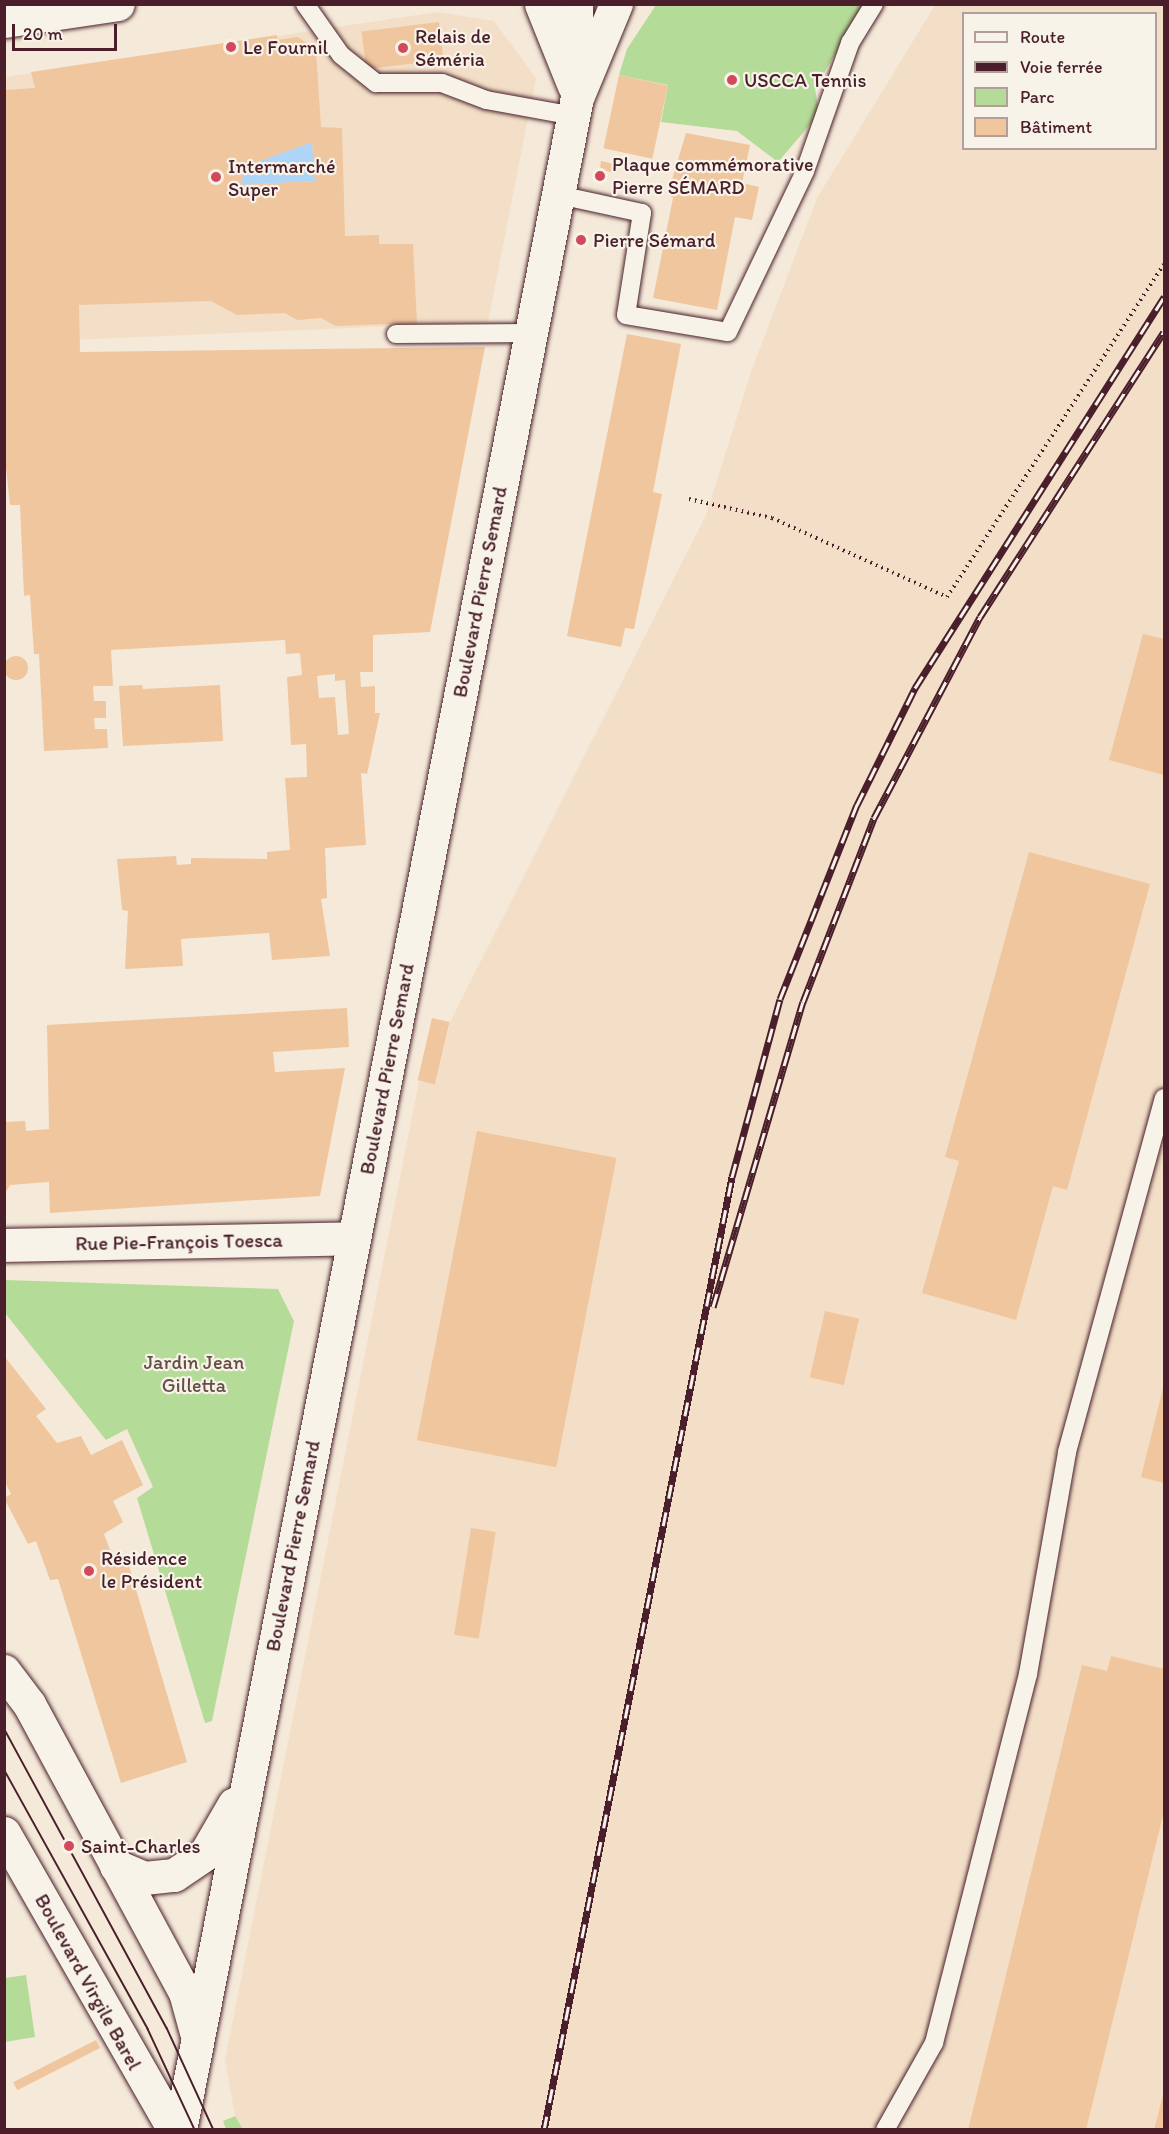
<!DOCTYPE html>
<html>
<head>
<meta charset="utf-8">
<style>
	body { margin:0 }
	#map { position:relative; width:1169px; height:2134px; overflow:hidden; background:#f5ead9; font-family:Itim,sans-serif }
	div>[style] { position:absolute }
	.built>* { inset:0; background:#f3dfc7 }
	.green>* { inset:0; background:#b4dc98 }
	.water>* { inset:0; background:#aed4f8 }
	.building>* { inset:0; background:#efc69e; transform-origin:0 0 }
	.round { border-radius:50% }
	.path>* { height:4px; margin-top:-2px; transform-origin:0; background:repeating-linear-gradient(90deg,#4a1f2b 0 1.5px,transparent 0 6px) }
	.roads { filter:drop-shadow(0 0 2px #4a1f2b) drop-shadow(0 0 2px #4a1f2b) }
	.lane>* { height:18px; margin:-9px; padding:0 9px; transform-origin:9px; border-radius:9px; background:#f7f3e8 }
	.street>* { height:33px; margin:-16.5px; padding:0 16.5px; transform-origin:16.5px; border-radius:16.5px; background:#f7f3e8 }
	.secondary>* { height:33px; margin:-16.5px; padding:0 16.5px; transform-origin:16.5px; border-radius:16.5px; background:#f7f3e8 }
	.tram>* { height:1.5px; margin:-0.75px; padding:0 0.75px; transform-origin:0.75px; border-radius:0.75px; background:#4a1f2b }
	.rail>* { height:7px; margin-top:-3.5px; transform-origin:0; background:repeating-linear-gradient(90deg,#f7f3e8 0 14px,#4a1f2b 0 28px); box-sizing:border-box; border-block:2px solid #4a1f2b }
	.dots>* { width:16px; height:16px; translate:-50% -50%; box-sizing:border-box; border:3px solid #f7f3e8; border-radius:50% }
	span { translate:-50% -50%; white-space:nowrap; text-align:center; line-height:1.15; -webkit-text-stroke:4.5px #f7f3e8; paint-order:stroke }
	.poi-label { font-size:20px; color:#4a1f2b }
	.left { translate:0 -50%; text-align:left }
	.street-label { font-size:20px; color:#4a1f2b }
	.park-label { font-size:20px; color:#644e46 }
	.frame { position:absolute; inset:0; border:6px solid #4a1f2b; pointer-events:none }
	.legend { position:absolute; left:962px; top:12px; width:195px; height:138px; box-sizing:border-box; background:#f7f3e8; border:2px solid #b29e9c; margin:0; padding:8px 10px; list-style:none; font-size:18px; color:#4a1f2b }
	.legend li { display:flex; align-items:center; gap:12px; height:30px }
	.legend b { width:30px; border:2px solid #b29e9c }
	.scale { position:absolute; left:12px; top:24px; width:105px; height:27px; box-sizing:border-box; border:3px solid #4a1f2b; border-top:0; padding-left:8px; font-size:18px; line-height:21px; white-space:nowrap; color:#4a1f2b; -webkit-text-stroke:4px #f7f3e8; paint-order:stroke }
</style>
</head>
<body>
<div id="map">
	<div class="built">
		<div style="clip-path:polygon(evenodd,935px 5px,1164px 5px,1164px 2129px,243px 2129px,235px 2116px,225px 2060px,419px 1081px,436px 1084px,450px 1022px,706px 515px,752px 369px,817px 198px,935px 5px,964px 14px,1156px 14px,1156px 148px,964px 148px,964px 14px)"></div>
		<div style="clip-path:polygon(437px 12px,494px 21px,536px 78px,488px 322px,5px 343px,5px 77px)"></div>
	</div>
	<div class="green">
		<div style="clip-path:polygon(656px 5px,864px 5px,815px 88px,819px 114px,778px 162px,737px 131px,661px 122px,668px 85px,619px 75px,627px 49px)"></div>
		<div style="clip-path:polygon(5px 1280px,278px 1289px,294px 1321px,212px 1721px,205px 1723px,137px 1498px,153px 1487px,127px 1429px,106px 1440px,5px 1313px)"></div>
		<div style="clip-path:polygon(26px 1975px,35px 2037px,5px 2042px,5px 1978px)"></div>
		<div style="clip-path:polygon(235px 2116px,243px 2129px,226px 2129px,223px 2121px)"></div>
	</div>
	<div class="water">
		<div style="clip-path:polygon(312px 142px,315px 181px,242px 185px,243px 167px)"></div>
	</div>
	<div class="building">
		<div style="left:439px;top:22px;width:38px;height:78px;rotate:83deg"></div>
		<div style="clip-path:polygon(evenodd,277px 35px,277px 40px,298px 37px,316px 50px,321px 127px,342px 128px,345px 236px,379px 235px,379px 244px,413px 244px,417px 323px,336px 326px,321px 318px,297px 320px,285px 313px,237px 315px,211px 301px,79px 305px,80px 352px,485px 347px,430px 632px,373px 635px,373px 672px,360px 672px,361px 687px,375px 686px,375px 713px,380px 713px,367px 774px,361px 773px,366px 845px,325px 848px,327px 898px,321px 899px,330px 956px,272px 960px,269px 933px,253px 934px,181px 939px,183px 966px,125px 969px,128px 911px,122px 910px,117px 859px,176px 856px,177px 865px,191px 864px,191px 858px,267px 859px,267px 852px,290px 850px,285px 778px,307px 777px,306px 744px,291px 745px,287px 677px,302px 675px,300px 653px,286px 654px,285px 640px,111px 650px,113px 686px,93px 686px,94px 701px,106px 701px,106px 718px,94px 718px,95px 729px,107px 729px,108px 748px,44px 751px,39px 654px,34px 654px,30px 595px,24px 596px,20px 505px,10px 505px,4px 449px,4px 90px,35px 88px,31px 72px,277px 35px,312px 142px,315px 181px,242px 185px,243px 167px,312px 142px,277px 35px,335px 674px,335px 681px,345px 680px,349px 734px,338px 735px,335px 697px,319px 698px,317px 676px,335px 674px)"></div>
		<div style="left:619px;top:75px;width:50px;height:75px;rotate:12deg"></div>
		<div style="clip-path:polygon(686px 133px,750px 145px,742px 183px,759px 187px,752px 220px,735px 217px,717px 310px,653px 298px,673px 198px,668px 193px)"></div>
		<div style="clip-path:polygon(601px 161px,619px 165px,617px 173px,600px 170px)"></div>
		<div style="clip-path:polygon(627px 334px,681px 344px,653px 492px,662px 494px,634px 629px,625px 628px,621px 647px,567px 636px)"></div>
		<div style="clip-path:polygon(1143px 634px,1164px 639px,1164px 775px,1109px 760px)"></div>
		<div class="round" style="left:4px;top:656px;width:24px;height:24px"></div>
		<div style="clip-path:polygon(142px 685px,143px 689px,220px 685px,223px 741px,123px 746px,119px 686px)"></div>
		<div style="clip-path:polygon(1029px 852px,1150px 884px,1067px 1190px,1053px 1186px,1016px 1320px,922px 1293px,959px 1161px,945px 1157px)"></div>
		<div style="clip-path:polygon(347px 1008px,349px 1047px,273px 1052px,275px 1072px,345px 1068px,320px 1196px,50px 1213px,49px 1182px,10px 1185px,4px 1195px,4px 1122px,25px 1121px,26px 1131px,49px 1129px,47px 1025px)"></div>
		<div style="left:432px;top:1018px;width:18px;height:64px;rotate:13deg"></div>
		<div style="left:477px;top:1131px;width:142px;height:315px;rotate:11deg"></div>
		<div style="left:825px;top:1311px;width:35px;height:68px;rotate:13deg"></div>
		<div style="clip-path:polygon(4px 1356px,46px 1409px,36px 1416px,57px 1443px,81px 1436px,91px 1455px,122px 1440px,143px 1485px,113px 1501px,123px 1522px,104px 1534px,115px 1563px,127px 1559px,187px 1762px,121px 1783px,58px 1579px,50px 1580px,36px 1541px,28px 1544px,4px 1498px,11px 1494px,4px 1480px)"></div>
		<div style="clip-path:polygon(1164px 1384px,1164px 1483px,1141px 1477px)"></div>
		<div style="left:471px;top:1528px;width:25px;height:108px;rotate:9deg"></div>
		<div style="clip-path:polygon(1111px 1656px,1164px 1669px,1164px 1811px,1086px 2130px,968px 2130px,1082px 1665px,1107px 1671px)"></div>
		<div style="left:96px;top:2040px;width:9px;height:93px;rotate:63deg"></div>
		<div style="clip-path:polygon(1164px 2091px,1164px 2130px,1154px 2130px)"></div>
	</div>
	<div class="path">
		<div style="left:689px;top:499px;width:85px;rotate:12.9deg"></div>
		<div style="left:772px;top:518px;width:192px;rotate:24.3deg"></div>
		<div style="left:947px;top:597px;width:397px;rotate:-56.9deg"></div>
	</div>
	<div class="roads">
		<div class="lane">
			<div style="left:305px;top:4px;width:62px;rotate:54.8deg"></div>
			<div style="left:341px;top:55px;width:45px;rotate:38.7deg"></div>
			<div style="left:376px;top:83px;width:66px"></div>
			<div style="left:442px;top:83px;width:47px;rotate:21.1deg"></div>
			<div style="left:486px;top:100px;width:89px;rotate:10.3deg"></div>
			<div style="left:559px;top:195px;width:85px;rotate:12.2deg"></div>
			<div style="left:642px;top:213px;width:103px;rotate:98.9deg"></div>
			<div style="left:626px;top:315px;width:103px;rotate:9.5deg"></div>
			<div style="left:728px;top:332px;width:178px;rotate:-64.4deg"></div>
			<div style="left:805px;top:171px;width:136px;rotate:-70.6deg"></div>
			<div style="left:850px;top:43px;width:46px;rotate:-58.4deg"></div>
			<div style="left:396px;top:334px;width:135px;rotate:-0.4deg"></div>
			<div style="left:885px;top:2130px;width:100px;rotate:-60.6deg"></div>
			<div style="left:934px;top:2043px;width:381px;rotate:-75.7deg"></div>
			<div style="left:1028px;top:1674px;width:225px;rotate:-80deg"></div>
			<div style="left:1067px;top:1452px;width:367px;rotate:-74.7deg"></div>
		</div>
		<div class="street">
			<div style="left:541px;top:4px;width:88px;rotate:68.1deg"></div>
			<div style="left:4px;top:21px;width:115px;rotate:-8.5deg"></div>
			<div style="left:4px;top:1245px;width:350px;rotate:-1.1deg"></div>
		</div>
		<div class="secondary">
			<div style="left:576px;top:4px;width:77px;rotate:89.3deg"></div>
			<div style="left:4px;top:1671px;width:41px;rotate:52.9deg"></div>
			<div style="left:29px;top:1704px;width:328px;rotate:61.6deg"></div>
			<div style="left:185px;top:1992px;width:41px;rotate:74.6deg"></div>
			<div style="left:4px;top:1833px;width:342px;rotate:60.2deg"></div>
			<div style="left:116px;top:1866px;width:30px;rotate:23deg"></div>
			<div style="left:144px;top:1878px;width:30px;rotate:-6deg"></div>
			<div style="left:174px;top:1875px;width:37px;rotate:-34deg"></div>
			<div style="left:205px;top:1854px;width:58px;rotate:-59.9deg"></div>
			<div style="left:180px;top:2130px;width:2070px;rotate:-78.95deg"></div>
			<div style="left:577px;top:98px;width:102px;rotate:-67.5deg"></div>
		</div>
	</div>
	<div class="tram">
		<div style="left:4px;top:1728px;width:341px;rotate:61.5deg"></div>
		<div style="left:167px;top:2028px;width:112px;rotate:65.3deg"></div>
		<div style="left:4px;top:1769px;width:297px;rotate:61deg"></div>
		<div style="left:148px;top:2029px;width:111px;rotate:65deg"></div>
	</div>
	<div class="rail">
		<div style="left:713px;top:1307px;width:318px;rotate:-73.6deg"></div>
		<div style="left:803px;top:1002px;width:197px;rotate:-68.9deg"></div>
		<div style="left:874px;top:818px;width:227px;rotate:-62.2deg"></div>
		<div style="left:980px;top:617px;width:339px;rotate:-57.2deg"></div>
		<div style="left:544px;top:2130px;width:971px;rotate:-78.84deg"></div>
		<div style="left:732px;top:1177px;width:184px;rotate:-74.9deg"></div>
		<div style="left:780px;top:999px;width:209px;rotate:-68.4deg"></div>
		<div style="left:857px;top:805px;width:131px;rotate:-63.6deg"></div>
		<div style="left:915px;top:688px;width:464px;rotate:-57.5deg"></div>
	</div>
	<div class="dots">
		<div style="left:231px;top:47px;background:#d1495b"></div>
		<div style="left:403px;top:48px;background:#d1495b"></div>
		<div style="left:732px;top:80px;background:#d1495b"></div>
		<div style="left:600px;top:176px;background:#d1495b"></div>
		<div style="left:216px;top:177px;background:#d1495b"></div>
		<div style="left:581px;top:240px;background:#d1495b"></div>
		<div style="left:89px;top:1571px;background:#d1495b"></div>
		<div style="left:69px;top:1846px;background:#d1495b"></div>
	</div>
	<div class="poi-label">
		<span class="left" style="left:415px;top:48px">Relais de<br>Séméria</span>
		<span class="left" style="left:243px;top:47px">Le Fournil</span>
		<span class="left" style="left:744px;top:80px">USCCA Tennis</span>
		<span class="left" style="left:612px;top:176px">Plaque commémorative<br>Pierre SÉMARD</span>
		<span class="left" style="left:228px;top:178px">Intermarché<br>Super</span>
		<span class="left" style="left:593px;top:240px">Pierre Sémard</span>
		<span class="left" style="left:101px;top:1570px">Résidence<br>le Président</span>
		<span class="left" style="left:81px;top:1846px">Saint-Charles</span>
	</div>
	<div class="street-label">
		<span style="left:480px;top:592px;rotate:-79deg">Boulevard Pierre Semard</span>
		<span style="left:387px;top:1069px;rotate:-79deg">Boulevard Pierre Semard</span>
		<span style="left:179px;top:1242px;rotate:-1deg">Rue Pie-François Toesca</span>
		<span style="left:293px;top:1546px;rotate:-79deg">Boulevard Pierre Semard</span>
		<span style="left:88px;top:1982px;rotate:61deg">Boulevard Virgile Barel</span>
	</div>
	<div class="park-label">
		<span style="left:194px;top:1374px">Jardin Jean<br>Gilletta</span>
	</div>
	<div class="frame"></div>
	<ul class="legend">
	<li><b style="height:8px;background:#f7f3e8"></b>Route</li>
	<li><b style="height:8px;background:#4a1f2b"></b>Voie ferrée</li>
	<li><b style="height:16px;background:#b4dc98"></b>Parc</li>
	<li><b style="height:16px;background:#efc69e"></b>Bâtiment</li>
	</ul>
	<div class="scale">20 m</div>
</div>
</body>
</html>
